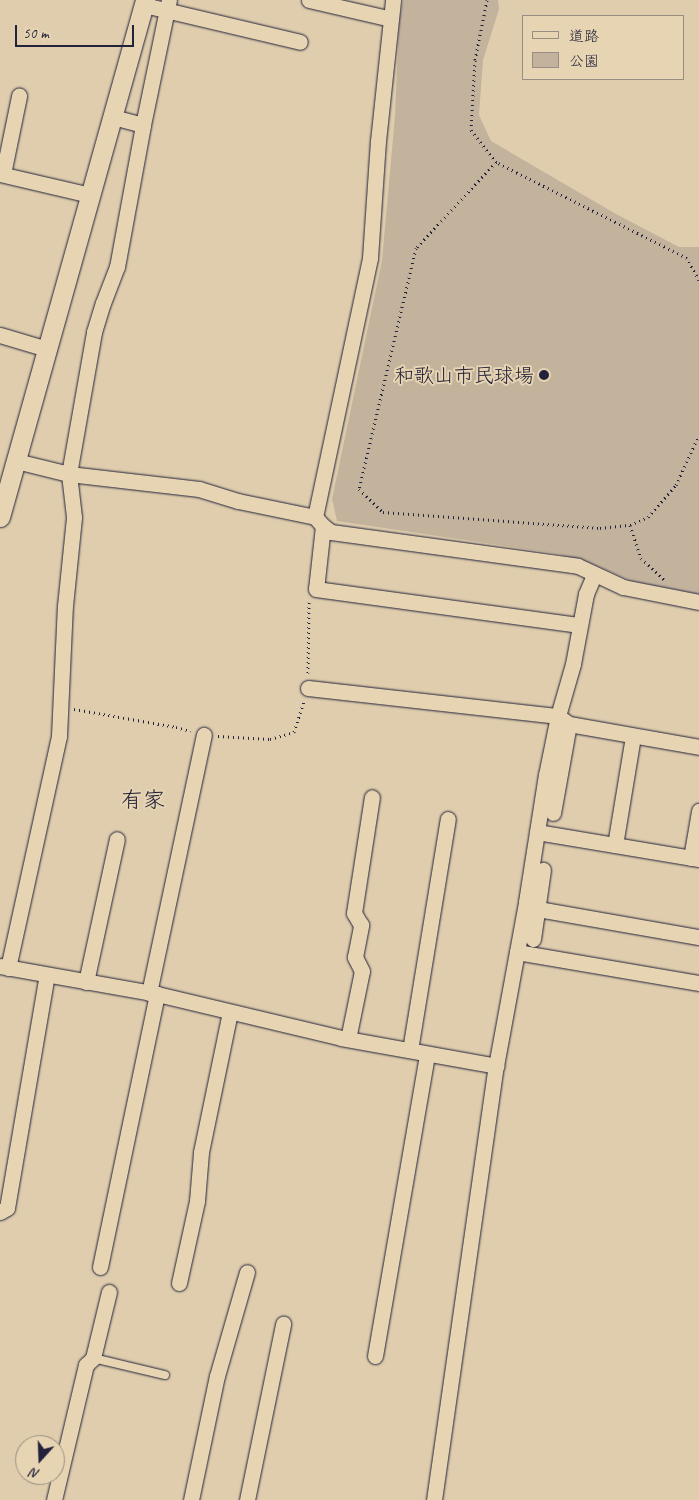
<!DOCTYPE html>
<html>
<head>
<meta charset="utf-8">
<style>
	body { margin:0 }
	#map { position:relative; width:699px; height:1500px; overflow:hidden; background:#dfcdad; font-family:Caveat,"Klee One",sans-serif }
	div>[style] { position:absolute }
	.green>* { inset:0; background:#c3b39d }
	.path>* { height:3px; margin-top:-1.5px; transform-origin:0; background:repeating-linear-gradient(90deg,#22223b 0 1px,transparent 0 5px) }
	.roads { filter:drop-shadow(0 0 1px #22223b) drop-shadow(0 0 1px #22223b) }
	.service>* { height:8px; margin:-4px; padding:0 4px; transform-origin:4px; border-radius:4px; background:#e7d4b2 }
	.minor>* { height:15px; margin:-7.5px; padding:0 7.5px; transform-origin:7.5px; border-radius:7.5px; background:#e7d4b2 }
	.tertiary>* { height:19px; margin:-9.5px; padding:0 9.5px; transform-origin:9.5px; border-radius:9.5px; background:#e7d4b2 }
	.dots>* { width:14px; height:14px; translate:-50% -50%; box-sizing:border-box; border:2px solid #e7d4b2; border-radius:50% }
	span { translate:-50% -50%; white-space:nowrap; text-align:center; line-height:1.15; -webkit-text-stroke:4px #e7d4b2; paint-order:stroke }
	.poi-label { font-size:20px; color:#22223b }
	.right { translate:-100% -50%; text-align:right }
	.quarter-label { font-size:22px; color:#22223b }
	.legend { position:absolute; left:522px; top:15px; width:162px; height:65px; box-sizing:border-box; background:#e7d4b2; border:1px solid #988d82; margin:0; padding:6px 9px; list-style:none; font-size:15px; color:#22223b }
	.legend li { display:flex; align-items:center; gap:10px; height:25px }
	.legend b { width:25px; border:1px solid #988d82 }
	.north { position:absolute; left:15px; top:1435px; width:50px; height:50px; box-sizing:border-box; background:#e7d4b2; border:1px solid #988d82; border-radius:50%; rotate:200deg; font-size:14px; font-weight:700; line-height:20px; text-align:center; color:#22223b }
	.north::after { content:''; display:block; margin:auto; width:18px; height:22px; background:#22223b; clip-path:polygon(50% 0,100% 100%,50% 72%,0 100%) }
	.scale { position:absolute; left:15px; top:25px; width:119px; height:22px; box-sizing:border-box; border:2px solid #22223b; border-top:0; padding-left:6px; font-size:15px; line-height:18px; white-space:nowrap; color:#22223b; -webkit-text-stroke:4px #e7d4b2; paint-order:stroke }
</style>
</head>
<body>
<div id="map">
	<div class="green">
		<div style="clip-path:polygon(403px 0,498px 0,499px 9px,483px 60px,479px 115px,491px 141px,616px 214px,679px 247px,699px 247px,699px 594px,632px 581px,587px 562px,559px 554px,337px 521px,332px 499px,382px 260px,395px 116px,399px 21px)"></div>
	</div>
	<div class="path">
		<div style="left:487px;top:0;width:61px;rotate:101.3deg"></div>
		<div style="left:475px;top:60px;width:70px;rotate:93.3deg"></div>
		<div style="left:471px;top:130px;width:41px;rotate:52deg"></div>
		<div style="left:699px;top:280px;width:25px;rotate:-119deg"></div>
		<div style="left:687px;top:258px;width:214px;rotate:-153.3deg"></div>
		<div style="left:496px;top:162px;width:117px;rotate:132.9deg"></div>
		<div style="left:416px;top:248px;width:248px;rotate:103.3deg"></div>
		<div style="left:359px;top:489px;width:33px;rotate:44deg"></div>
		<div style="left:383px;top:512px;width:218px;rotate:4.2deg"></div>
		<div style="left:600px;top:528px;width:30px;rotate:-6deg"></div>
		<div style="left:630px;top:525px;width:20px;rotate:-24deg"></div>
		<div style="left:648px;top:517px;width:43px;rotate:-48.8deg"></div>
		<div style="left:676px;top:485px;width:55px;rotate:-65.3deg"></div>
		<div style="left:630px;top:525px;width:35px;rotate:72deg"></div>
		<div style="left:641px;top:558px;width:33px;rotate:43deg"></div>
		<div style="left:308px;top:673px;width:71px;rotate:-89.2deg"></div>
		<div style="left:74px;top:709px;width:104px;rotate:10deg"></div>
		<div style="left:176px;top:727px;width:15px;rotate:16deg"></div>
		<div style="left:218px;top:736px;width:52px;rotate:3.3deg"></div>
		<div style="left:270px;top:739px;width:25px;rotate:-16deg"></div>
		<div style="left:294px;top:732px;width:33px;rotate:-72deg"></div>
	</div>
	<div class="roads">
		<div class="service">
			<div style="left:93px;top:1358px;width:74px;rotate:13.3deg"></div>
		</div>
		<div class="minor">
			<div style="left:309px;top:0;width:84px;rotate:13deg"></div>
			<div style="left:144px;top:5px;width:160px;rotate:13.3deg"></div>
			<div style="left:113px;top:117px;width:31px;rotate:15deg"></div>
			<div style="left:143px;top:125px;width:128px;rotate:-78.3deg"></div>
			<div style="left:0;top:174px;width:92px;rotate:13.1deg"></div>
			<div style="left:3px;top:174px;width:80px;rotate:-78.4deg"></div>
			<div style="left:0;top:335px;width:49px;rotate:16.6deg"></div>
			<div style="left:16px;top:461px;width:55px;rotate:13.8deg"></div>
			<div style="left:69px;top:474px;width:131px;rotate:6.6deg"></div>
			<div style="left:199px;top:489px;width:41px;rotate:17.1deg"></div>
			<div style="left:238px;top:501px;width:79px;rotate:11.7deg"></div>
			<div style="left:315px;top:517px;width:12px;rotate:48deg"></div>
			<div style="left:323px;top:526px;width:10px;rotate:37deg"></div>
			<div style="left:331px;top:532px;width:249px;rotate:7.8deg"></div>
			<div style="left:578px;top:566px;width:50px;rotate:25deg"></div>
			<div style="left:623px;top:587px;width:77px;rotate:11.2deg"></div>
			<div style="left:315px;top:517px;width:265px;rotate:-78deg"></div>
			<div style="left:370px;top:258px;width:117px;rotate:-86.1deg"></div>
			<div style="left:378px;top:141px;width:142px;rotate:-83.9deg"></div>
			<div style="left:323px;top:526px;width:63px;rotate:96.3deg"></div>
			<div style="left:316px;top:589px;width:266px;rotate:7.8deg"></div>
			<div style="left:308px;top:688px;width:252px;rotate:6.4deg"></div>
			<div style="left:558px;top:716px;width:14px;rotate:36deg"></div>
			<div style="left:569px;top:724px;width:132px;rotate:10deg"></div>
			<div style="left:553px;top:813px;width:90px;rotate:-79.8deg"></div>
			<div style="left:537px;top:832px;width:164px;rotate:9.5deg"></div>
			<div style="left:615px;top:845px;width:110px;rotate:-80.6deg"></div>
			<div style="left:691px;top:858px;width:48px;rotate:-80.3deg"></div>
			<div style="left:538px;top:909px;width:163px;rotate:9.9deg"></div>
			<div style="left:533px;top:939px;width:70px;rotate:-81.8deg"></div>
			<div style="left:517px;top:952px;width:185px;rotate:9.7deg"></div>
			<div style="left:0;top:966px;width:159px;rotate:10.1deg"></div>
			<div style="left:157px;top:994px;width:189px;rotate:13.4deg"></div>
			<div style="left:341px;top:1038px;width:158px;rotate:10.2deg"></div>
			<div style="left:8px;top:968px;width:238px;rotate:-77.6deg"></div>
			<div style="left:59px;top:736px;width:130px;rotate:-87.4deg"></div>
			<div style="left:65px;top:606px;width:89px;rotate:-84.2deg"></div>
			<div style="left:74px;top:517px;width:43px;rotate:-96.6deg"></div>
			<div style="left:69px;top:474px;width:144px;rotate:-80deg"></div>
			<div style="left:94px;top:332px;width:30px;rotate:-73deg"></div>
			<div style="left:103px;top:303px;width:39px;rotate:-69deg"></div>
			<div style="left:117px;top:267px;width:144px;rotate:-79.6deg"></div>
			<div style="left:86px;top:982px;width:146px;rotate:-77.8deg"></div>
			<div style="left:149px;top:993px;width:264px;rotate:-78deg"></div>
			<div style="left:348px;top:1039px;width:69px;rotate:-78.4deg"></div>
			<div style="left:362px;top:971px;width:16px;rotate:-117deg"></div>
			<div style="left:355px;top:957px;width:33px;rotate:-79deg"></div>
			<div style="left:361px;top:925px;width:14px;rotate:-120deg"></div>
			<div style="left:354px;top:913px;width:117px;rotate:-81.2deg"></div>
			<div style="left:410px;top:1050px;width:234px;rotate:-80.7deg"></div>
			<div style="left:0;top:1212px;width:8px;rotate:-30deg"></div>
			<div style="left:7px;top:1208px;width:236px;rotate:-80.3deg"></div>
			<div style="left:100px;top:1267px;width:279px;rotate:-78.2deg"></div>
			<div style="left:179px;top:1283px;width:84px;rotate:-77.6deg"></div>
			<div style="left:197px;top:1201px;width:49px;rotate:-85.3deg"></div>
			<div style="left:201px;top:1152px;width:143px;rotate:-78.3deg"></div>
			<div style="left:375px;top:1356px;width:306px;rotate:-80.2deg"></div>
			<div style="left:54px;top:1500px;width:139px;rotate:-76.7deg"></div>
			<div style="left:86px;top:1365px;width:10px;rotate:-45deg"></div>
			<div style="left:93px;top:1358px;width:68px;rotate:-76.4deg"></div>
			<div style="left:191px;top:1500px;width:127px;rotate:-78.2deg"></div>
			<div style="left:217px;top:1376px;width:108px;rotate:-73.9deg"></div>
			<div style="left:247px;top:1500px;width:180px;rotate:-78.4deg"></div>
			<div style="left:434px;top:1500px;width:438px;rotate:-81.9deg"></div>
			<div style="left:496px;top:1066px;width:167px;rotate:-79.6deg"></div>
			<div style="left:526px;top:902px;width:129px;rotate:-81.1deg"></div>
			<div style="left:546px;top:775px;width:60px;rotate:-78.5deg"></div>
			<div style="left:558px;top:716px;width:54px;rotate:-73.9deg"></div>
			<div style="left:573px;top:664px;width:71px;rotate:-79.5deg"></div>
			<div style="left:586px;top:594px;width:21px;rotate:-67deg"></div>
		</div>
		<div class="tertiary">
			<div style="left:0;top:517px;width:537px;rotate:-74.33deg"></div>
		</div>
	</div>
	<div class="dots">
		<div style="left:544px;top:375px;background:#22223b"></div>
	</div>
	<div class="poi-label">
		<span class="right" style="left:534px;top:375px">和歌山市民球場</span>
	</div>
	<div class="quarter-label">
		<span style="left:143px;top:801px">有家</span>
	</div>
	<ul class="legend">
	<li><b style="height:6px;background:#e7d4b2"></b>道路</li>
	<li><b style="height:14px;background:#c3b39d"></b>公園</li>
	</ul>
	<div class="north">N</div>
	<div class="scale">50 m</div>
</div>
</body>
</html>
